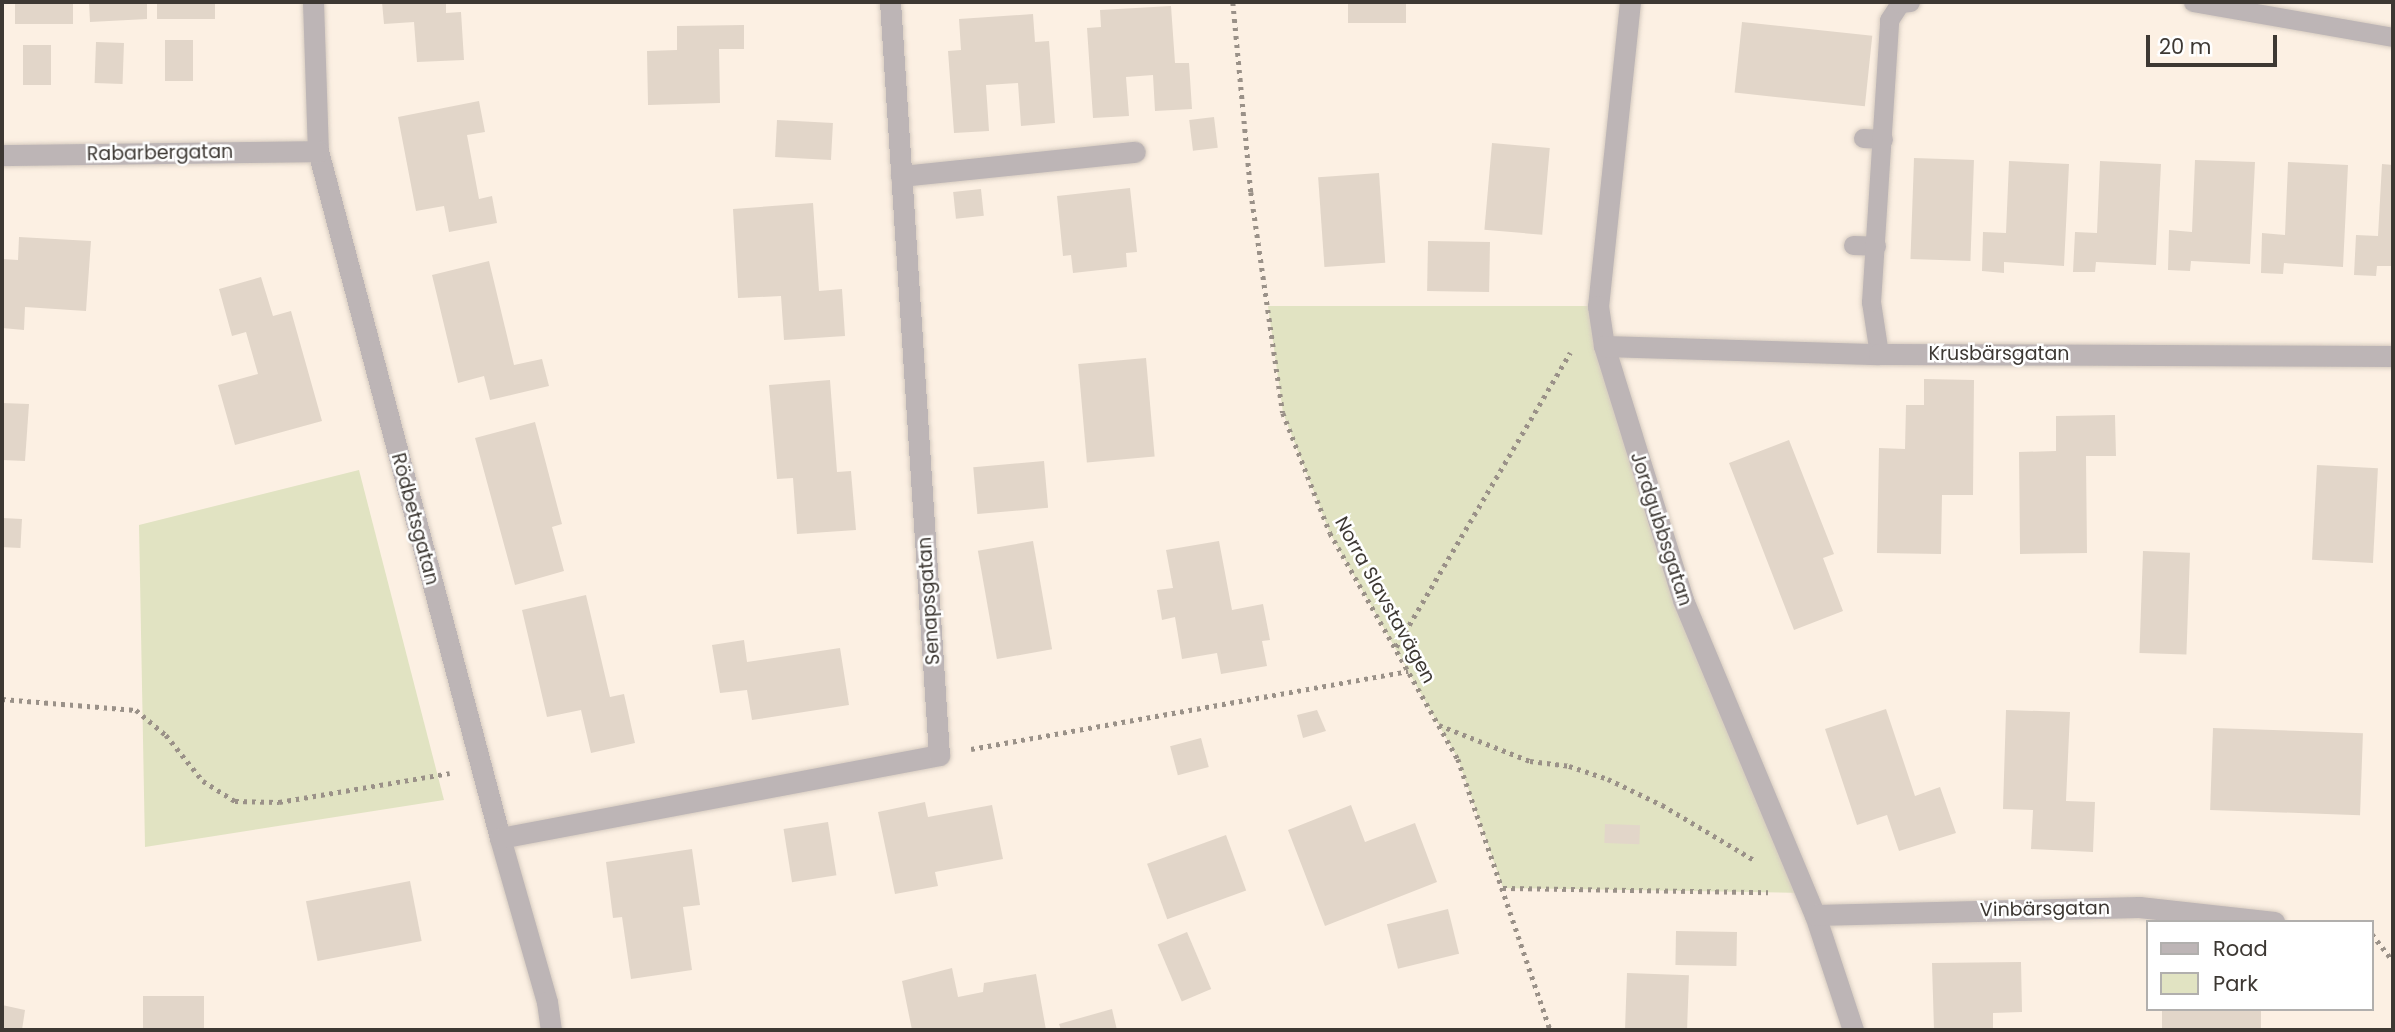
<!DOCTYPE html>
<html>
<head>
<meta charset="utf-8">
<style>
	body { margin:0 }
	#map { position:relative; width:2395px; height:1032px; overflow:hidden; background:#fcf0e3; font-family:Poppins,sans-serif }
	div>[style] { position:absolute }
	.green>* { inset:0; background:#e1e3c2 }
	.building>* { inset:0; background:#e2d6c9; transform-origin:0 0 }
	.path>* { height:4.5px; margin-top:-2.25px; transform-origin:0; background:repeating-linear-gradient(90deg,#9a9188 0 3.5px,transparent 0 8.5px) }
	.roads { filter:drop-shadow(0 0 2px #d6cbc0) drop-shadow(0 0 2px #d6cbc0) }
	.service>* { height:19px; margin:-9.5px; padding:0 9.5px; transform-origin:9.5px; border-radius:9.5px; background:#bdb5b6 }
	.minor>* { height:21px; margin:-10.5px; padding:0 10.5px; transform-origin:10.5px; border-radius:10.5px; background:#bdb5b6 }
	span { translate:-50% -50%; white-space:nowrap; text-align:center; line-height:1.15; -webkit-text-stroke:5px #fff; paint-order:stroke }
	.street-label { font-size:19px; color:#3d3833 }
	.frame { position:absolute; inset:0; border:4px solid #3d3833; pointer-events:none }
	.legend { position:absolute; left:2146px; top:920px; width:228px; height:91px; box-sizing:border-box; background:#fff; border:2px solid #b1afad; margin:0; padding:9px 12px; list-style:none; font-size:21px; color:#3d3833 }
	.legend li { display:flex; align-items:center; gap:14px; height:35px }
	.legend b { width:35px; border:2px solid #b1afad }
	.scale { position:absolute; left:2146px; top:35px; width:131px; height:32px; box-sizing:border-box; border:4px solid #3d3833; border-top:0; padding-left:9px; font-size:21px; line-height:24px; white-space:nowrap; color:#3d3833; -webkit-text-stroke:5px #fff; paint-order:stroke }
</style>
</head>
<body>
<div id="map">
	<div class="green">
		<div style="clip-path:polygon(1268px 306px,1598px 306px,1683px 600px,1805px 893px,1503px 888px,1458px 759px,1330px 533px,1283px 413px)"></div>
		<div style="clip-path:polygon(359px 470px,444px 800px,145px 847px,139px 525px)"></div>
	</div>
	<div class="building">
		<div style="left:15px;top:2px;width:58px;height:22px"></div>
		<div style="clip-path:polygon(89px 2px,147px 2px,147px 19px,90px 22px)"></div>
		<div style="left:157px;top:2px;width:58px;height:17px"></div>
		<div style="clip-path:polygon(382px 2px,446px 2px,446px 13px,461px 12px,464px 60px,417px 62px,414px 22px,384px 24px)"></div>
		<div style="left:1348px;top:2px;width:58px;height:21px"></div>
		<div style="clip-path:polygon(1171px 6px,1175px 63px,1189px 63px,1192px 109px,1155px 111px,1153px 75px,1126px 77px,1129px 116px,1093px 118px,1087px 28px,1101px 27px,1100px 10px)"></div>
		<div style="clip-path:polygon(1033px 14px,1035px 42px,1049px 41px,1055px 123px,1021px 126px,1018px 83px,986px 85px,989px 131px,954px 133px,948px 51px,961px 50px,959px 19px)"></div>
		<div style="left:1742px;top:22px;width:131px;height:71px;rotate:6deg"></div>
		<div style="clip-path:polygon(744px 25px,744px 49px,719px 49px,720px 103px,648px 105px,647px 51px,677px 50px,677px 26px)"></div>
		<div style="left:165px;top:40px;width:28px;height:41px"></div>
		<div style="left:96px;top:42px;width:28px;height:41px;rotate:2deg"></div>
		<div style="left:23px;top:45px;width:28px;height:40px"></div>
		<div style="clip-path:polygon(479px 101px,485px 132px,467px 135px,479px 199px,492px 196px,497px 223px,449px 232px,444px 206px,416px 211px,398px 117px)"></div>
		<div style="left:1214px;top:117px;width:31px;height:25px;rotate:83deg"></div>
		<div style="left:777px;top:120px;width:56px;height:37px;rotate:3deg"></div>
		<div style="left:1492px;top:143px;width:58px;height:87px;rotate:5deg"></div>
		<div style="left:1914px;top:158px;width:60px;height:101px;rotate:2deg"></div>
		<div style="clip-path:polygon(2195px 160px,2255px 162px,2250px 264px,2191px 261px,2190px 271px,2168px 270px,2169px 230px,2192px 232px)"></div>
		<div style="clip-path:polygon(2009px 161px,2069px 164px,2064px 266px,2004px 262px,2004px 273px,1982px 271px,1983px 232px,2006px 233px)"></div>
		<div style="clip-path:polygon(2100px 161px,2161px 164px,2156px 265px,2096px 262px,2095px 272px,2073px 272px,2075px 232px,2097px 233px)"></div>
		<div style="clip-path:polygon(2288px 162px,2348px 165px,2343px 267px,2284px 263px,2283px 274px,2261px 273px,2262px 233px,2285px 235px)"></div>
		<div style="clip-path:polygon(2382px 164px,2393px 165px,2393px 266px,2377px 266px,2376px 276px,2354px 275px,2356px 235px,2378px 236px)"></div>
		<div style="left:1379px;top:173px;width:90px;height:61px;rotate:86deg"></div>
		<div style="clip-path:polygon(1130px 188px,1137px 252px,1126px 253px,1127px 267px,1073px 273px,1071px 255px,1063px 256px,1057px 196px)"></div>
		<div style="left:981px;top:189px;width:27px;height:28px;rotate:84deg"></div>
		<div style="clip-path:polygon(813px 203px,819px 291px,842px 289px,845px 336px,784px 340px,781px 296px,738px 298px,733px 209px)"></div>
		<div style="clip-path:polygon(19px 237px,91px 241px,86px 311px,25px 307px,24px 330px,2px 328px,2px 259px,18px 260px)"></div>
		<div style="left:1428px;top:241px;width:62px;height:50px;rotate:1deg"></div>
		<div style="clip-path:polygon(489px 261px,514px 365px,542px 359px,549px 386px,490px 400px,484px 376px,458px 383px,432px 275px)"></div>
		<div style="clip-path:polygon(261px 277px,273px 316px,291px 311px,322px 421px,235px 445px,218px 385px,258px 374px,246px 332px,232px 336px,219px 289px)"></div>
		<div style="left:1146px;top:358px;width:99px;height:68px;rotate:85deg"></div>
		<div style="clip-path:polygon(1924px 379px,1974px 380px,1973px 495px,1942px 495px,1941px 554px,1877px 553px,1879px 448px,1905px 449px,1906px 405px,1924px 405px)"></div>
		<div style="clip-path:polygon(830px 380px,837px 472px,851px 471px,856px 530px,797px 534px,793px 478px,777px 479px,769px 385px)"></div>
		<div style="clip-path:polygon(2px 403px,29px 404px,25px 461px,2px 460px)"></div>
		<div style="clip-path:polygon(2115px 415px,2116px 456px,2086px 456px,2087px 553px,2020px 554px,2019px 452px,2056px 451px,2056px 416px)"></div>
		<div style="clip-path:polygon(535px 422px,562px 524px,552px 527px,564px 571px,515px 585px,475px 438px)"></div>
		<div style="clip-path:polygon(1789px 440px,1834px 554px,1823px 558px,1843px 611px,1794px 630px,1729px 463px)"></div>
		<div style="left:1044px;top:461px;width:47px;height:71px;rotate:85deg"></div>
		<div style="left:2317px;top:465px;width:61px;height:95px;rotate:3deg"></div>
		<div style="left:2px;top:518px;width:20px;height:29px;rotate:3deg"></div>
		<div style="left:1033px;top:541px;width:110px;height:56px;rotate:80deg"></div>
		<div style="clip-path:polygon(1219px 541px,1232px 610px,1263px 604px,1270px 640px,1262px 641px,1267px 666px,1221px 674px,1217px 653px,1182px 659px,1175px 617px,1162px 620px,1157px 590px,1173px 588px,1166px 550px)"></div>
		<div style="left:2143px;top:551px;width:47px;height:102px;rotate:2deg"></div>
		<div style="clip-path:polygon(586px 595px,610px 697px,624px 694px,635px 743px,591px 753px,581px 710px,547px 717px,522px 610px)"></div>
		<div style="clip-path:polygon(744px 640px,747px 662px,840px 648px,849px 705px,752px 720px,747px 690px,720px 693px,712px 645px)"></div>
		<div style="clip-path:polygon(1886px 709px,1915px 796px,1940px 787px,1956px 833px,1899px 851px,1887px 815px,1857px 825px,1825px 729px)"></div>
		<div style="clip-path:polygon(1317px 710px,1326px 731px,1303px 738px,1297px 715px)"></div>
		<div style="clip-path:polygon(2006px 710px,2070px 712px,2066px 801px,2095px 802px,2093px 852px,2031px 849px,2033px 810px,2003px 809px)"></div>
		<div style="left:2213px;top:728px;width:150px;height:82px;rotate:2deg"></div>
		<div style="left:1201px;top:738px;width:30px;height:32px;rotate:75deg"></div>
		<div style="clip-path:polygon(925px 802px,928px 817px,992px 805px,1003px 859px,935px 872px,938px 886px,895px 894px,878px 812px)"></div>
		<div style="clip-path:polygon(1351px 805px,1365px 842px,1415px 823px,1437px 882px,1325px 926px,1288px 830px)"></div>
		<div style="left:828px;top:822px;width:54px;height:45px;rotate:81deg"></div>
		<div style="left:1605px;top:824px;width:35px;height:19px;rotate:2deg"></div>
		<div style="left:1226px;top:835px;width:59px;height:84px;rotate:70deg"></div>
		<div style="clip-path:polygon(692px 849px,700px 905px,683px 907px,692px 970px,631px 979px,622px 917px,613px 918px,606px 862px)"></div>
		<div style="left:410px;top:881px;width:61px;height:106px;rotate:79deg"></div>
		<div style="left:1448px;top:909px;width:46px;height:63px;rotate:76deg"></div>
		<div style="left:1676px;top:931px;width:61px;height:34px;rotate:1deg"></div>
		<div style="left:1187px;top:932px;width:62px;height:32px;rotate:67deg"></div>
		<div style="clip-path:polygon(2021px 962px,2022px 1012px,1993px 1013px,1993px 1030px,1934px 1030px,1932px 963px)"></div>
		<div style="clip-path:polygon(952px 968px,958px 997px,983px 992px,984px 983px,1036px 974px,1046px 1030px,912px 1030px,902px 981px)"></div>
		<div style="left:1627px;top:973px;width:62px;height:57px;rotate:2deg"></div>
		<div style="left:143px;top:996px;width:61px;height:34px"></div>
		<div style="clip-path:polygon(2px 1005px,25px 1010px,22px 1030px,2px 1030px)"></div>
		<div style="clip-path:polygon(1112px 1009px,1117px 1030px,1061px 1030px,1059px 1024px)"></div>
		<div style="left:2162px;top:1009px;width:99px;height:21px"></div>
	</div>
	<div class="path">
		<div style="left:1233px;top:2px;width:191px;rotate:84.6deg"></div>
		<div style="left:1251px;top:192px;width:223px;rotate:81.8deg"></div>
		<div style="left:1283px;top:413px;width:129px;rotate:68.6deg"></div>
		<div style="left:1330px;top:533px;width:260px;rotate:60.5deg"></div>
		<div style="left:1458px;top:759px;width:286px;rotate:71.2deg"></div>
		<div style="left:1396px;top:647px;width:342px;rotate:-59.4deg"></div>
		<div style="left:2px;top:699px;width:134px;rotate:4.7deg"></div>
		<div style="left:136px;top:710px;width:39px;rotate:40deg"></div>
		<div style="left:166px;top:735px;width:59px;rotate:51.2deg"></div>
		<div style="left:203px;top:781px;width:38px;rotate:32deg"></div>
		<div style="left:235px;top:801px;width:44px;rotate:1.3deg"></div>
		<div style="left:279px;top:802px;width:173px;rotate:-9.6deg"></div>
		<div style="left:1439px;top:725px;width:98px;rotate:21.6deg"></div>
		<div style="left:1530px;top:761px;width:39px;rotate:7deg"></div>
		<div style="left:1569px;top:766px;width:41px;rotate:18.4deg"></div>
		<div style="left:1608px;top:779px;width:60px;rotate:25.7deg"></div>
		<div style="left:1662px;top:805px;width:109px;rotate:30.8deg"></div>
		<div style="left:971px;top:749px;width:444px;rotate:-10.1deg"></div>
		<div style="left:1503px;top:888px;width:265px;rotate:0.9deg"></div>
		<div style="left:2372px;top:934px;width:34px;rotate:52deg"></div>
	</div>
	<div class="roads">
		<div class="service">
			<div style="left:2193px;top:2px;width:203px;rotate:9.9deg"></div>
			<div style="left:1863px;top:138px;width:20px;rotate:3deg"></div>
			<div style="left:1853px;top:245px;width:23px;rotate:2deg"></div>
			<div style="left:1879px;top:354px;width:53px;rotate:-98.7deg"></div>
			<div style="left:1871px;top:302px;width:283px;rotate:-86.3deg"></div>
			<div style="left:1889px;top:20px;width:20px;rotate:-57deg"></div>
			<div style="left:1900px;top:3px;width:10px;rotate:-6deg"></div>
		</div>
		<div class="minor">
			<div style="left:313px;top:2px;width:149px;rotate:88.1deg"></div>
			<div style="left:318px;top:151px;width:711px;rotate:75.16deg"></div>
			<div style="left:500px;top:838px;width:171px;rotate:74deg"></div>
			<div style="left:547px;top:1002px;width:28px;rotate:82deg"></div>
			<div style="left:1630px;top:2px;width:306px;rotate:96deg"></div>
			<div style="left:1598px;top:306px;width:40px;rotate:81.5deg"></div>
			<div style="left:1604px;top:346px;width:266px;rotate:72.7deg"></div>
			<div style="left:1683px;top:600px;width:342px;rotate:67.3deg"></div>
			<div style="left:1815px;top:915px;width:121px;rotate:71.7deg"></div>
			<div style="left:2px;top:155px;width:316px;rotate:-0.7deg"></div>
			<div style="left:901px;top:176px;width:235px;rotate:-5.9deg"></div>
			<div style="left:1604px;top:346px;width:275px;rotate:1.7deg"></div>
			<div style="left:1879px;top:354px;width:514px;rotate:0.22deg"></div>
			<div style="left:500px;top:838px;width:447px;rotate:-10.7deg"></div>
			<div style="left:939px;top:755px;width:755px;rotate:-93.72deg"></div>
			<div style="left:1815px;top:915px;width:324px;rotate:-1.4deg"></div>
			<div style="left:2139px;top:907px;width:136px;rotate:6.3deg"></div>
		</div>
	</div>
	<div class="street-label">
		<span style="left:160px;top:153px;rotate:-1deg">Rabarbergatan</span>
		<span style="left:1999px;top:354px">Krusbärsgatan</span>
		<span style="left:415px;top:519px;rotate:75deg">Rödbetsgatan</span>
		<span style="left:1661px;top:529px;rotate:72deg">Jordgubbsgatan</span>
		<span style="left:1385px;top:600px;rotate:61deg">Norra Slavstavägen</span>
		<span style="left:929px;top:601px;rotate:-94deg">Senapsgatan</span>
		<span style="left:2045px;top:909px;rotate:-1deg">Vinbärsgatan</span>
	</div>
	<div class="frame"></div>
	<ul class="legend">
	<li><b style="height:9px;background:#bdb5b6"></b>Road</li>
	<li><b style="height:19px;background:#e1e3c2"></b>Park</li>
	</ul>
	<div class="scale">20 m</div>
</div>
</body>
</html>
